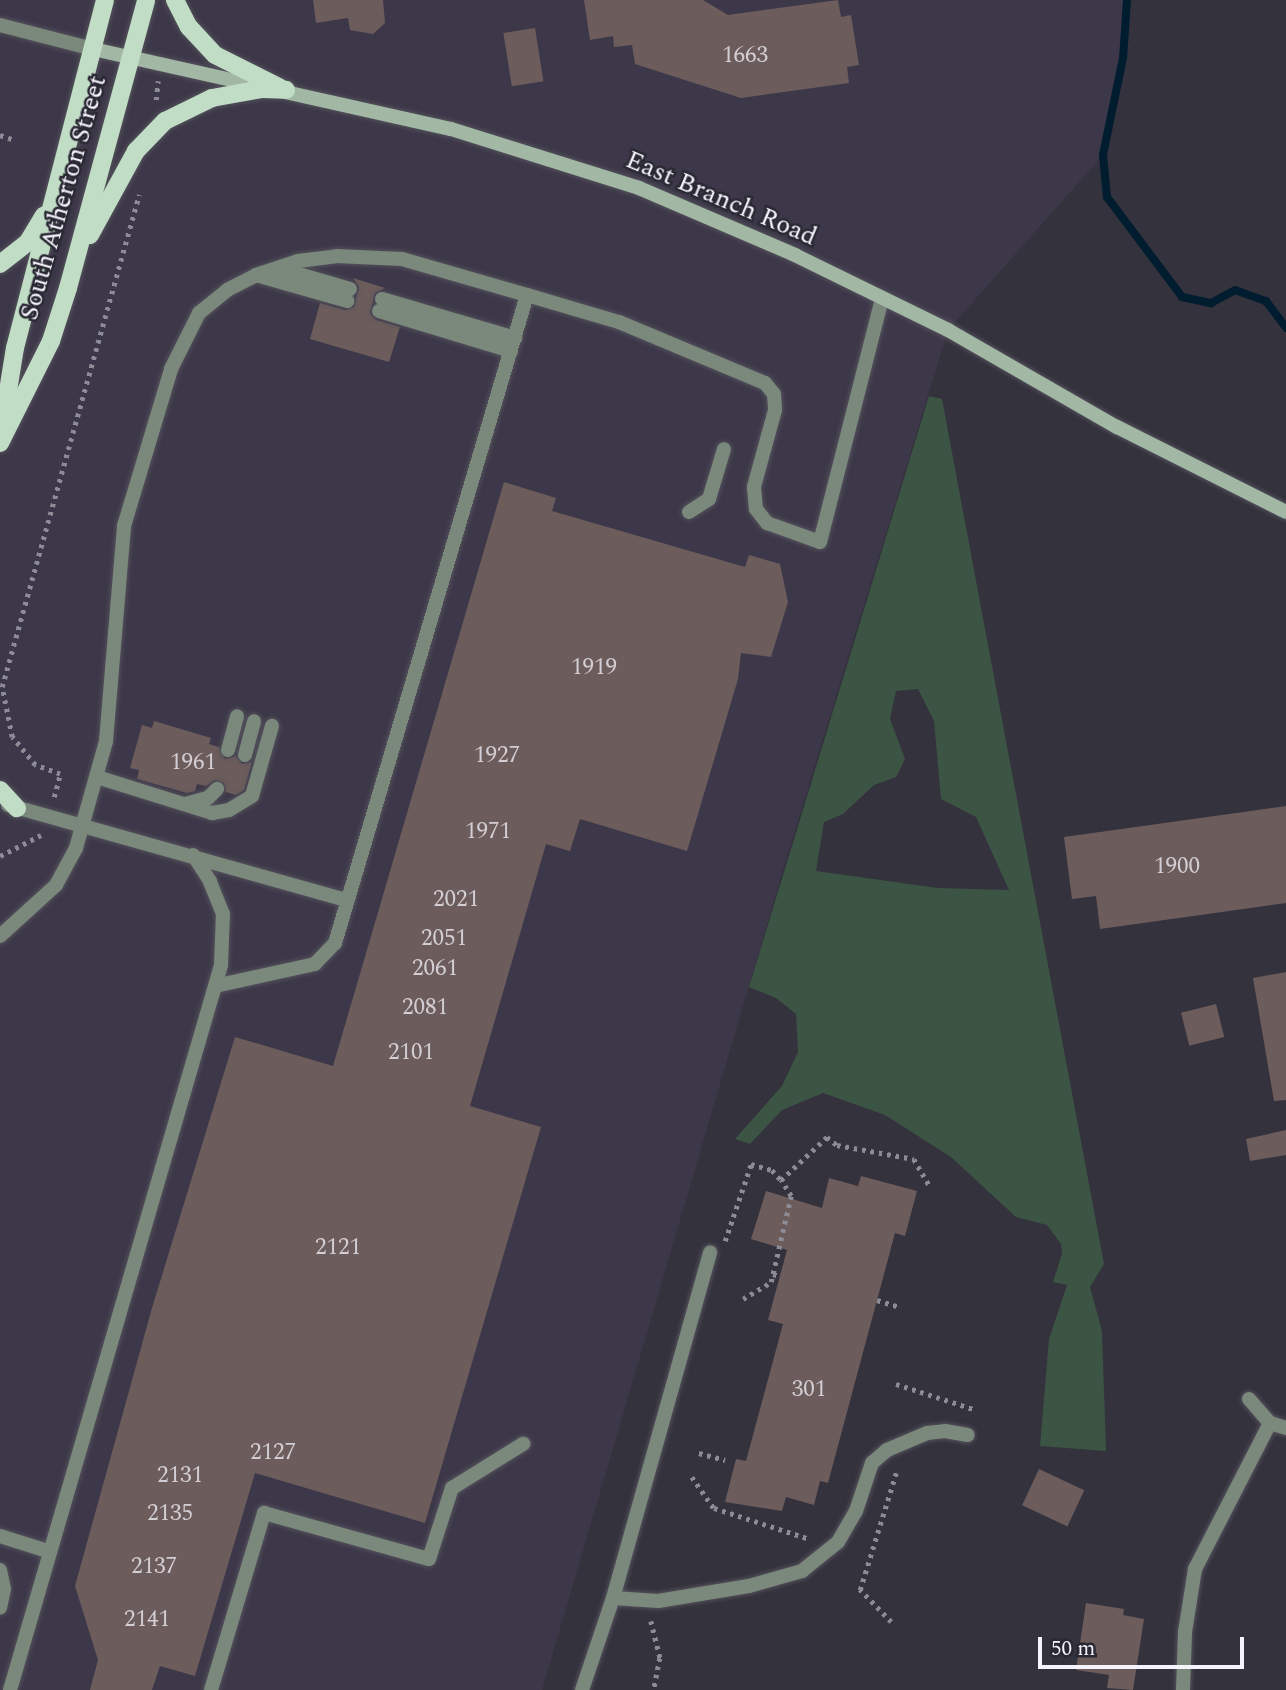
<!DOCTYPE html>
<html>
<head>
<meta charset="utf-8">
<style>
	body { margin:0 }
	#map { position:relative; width:1286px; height:1690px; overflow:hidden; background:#34323d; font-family:Spectral,serif }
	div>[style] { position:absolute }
	.commercial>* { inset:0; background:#3d3849 }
	.green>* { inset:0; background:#3c5444 }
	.stream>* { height:8px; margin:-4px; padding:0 4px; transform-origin:4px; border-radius:4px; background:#001c2f }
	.building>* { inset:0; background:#6c5d5c; transform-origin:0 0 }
	.path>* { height:4.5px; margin-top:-2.25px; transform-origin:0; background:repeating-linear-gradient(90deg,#8d8b95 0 3.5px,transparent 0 8.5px) }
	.roads { filter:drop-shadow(0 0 2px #53515b) drop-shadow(0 0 2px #53515b) }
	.service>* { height:14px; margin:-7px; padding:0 7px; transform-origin:7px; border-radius:7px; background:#7b887c }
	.secondary>* { height:14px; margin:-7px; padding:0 7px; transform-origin:7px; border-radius:7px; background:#a2b8a5 }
	.primary>* { height:18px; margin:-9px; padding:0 9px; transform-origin:9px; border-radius:9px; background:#c1ddc5 }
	span { translate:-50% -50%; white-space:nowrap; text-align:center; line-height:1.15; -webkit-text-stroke:5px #2a2833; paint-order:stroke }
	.number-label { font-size:23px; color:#d3ced3 }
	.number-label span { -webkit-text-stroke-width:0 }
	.street-label { font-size:26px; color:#f5f3fb }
	.scale { position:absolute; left:1038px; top:1637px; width:206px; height:32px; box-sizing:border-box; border:4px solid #f5f3fb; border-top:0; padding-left:9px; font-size:21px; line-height:24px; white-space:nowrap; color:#f5f3fb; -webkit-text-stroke:5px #2a2833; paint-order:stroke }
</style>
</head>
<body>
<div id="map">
	<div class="commercial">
		<div style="clip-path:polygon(0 0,1127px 0,1123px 58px,1103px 155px,948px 330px,782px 873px,542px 1690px,0 1690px)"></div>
	</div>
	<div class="green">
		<div style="clip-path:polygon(evenodd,929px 396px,942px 399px,1104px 1264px,1090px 1287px,1102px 1331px,1106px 1451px,1040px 1446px,1049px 1339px,1067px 1285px,1053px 1282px,1062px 1254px,1061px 1244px,1047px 1225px,1016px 1217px,951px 1157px,885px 1115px,823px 1093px,782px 1110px,750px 1144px,735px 1139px,782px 1086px,798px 1052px,796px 1014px,776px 998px,749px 987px,929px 396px,918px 689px,934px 721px,941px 799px,976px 817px,1009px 890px,938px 888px,816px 871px,824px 822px,843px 814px,874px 785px,896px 777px,905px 759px,890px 719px,896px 691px,918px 689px)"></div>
	</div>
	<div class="stream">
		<div style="left:1127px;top:0;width:58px;rotate:93.9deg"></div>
		<div style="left:1123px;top:58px;width:99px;rotate:101.7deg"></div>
		<div style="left:1103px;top:155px;width:42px;rotate:84.6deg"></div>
		<div style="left:1107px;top:197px;width:125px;rotate:53.1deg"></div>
		<div style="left:1182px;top:297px;width:30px;rotate:12deg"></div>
		<div style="left:1211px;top:303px;width:27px;rotate:-28deg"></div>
		<div style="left:1235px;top:290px;width:33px;rotate:20deg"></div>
		<div style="left:1266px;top:301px;width:34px;rotate:53deg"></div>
	</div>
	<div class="building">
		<div style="clip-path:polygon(313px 0,383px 0,385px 23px,373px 34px,350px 30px,348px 18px,316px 23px)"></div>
		<div style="clip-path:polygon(584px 0,703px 0,728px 15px,838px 0,841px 17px,851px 15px,859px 65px,847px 67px,849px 83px,741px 98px,635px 64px,632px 45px,614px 47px,613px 36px,590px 40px)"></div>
		<div style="left:535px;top:28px;width:54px;height:32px;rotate:81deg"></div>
		<div style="clip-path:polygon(353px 278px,385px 288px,375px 293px,370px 313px,376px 320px,400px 327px,389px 362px,310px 339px,320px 303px,345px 310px,354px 307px,359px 287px)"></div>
		<div style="clip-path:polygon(504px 482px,556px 498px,552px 511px,745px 567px,749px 555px,780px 564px,788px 602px,771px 657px,741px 653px,738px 679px,687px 851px,580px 819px,570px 851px,546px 844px,470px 1106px,541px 1127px,425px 1523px,255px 1473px,195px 1676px,160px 1666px,152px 1690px,90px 1690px,98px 1660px,75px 1586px,152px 1308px,235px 1037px,333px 1066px)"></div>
		<div style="clip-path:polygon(154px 721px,211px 738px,209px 744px,219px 747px,225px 759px,236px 756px,242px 764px,252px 762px,244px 790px,236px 795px,226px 792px,224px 783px,215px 780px,206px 786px,197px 784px,195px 791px,187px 793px,137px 779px,139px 770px,130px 768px,142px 725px,152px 728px)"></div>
		<div style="clip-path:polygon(1286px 806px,1286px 903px,1100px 929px,1096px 896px,1072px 899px,1064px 837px)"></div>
		<div style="clip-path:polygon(1286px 972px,1286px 1100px,1274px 1101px,1253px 978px)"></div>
		<div style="left:1216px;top:1004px;width:34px;height:36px;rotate:76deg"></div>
		<div style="clip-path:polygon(1286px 1130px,1286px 1155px,1250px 1161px,1246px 1139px)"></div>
		<div style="clip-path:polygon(861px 1176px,917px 1191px,905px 1236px,895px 1233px,828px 1483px,820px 1481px,814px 1505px,786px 1497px,782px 1511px,725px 1502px,736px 1459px,746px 1461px,783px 1324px,768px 1320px,787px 1250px,751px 1239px,766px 1191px,822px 1208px,829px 1178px,858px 1186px)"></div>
		<div style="left:1039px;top:1469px;width:50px;height:40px;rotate:25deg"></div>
		<div style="clip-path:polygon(1086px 1603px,1124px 1609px,1123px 1615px,1144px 1619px,1133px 1690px,1107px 1688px,1109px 1675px,1076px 1670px)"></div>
	</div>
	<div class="path">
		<div style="left:156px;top:100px;width:19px;rotate:-84deg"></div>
		<div style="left:0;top:135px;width:13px;rotate:18deg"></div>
		<div style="left:54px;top:797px;width:24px;rotate:-75deg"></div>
		<div style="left:60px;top:774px;width:27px;rotate:-160deg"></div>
		<div style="left:35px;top:765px;width:36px;rotate:-129deg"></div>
		<div style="left:12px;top:737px;width:51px;rotate:-101.3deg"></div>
		<div style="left:2px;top:687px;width:511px;rotate:-74.44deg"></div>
		<div style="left:0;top:856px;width:46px;rotate:-27.1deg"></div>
		<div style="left:725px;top:1241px;width:81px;rotate:-71.3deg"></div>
		<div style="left:751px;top:1164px;width:22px;rotate:16deg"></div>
		<div style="left:772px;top:1170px;width:13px;rotate:48deg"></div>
		<div style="left:773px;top:1274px;width:7px;rotate:16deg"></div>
		<div style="left:743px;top:1299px;width:33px;rotate:-31deg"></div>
		<div style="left:771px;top:1282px;width:88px;rotate:-76.9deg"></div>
		<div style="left:791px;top:1196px;width:19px;rotate:-122deg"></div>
		<div style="left:781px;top:1180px;width:63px;rotate:-43.1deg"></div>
		<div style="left:827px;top:1137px;width:13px;rotate:39deg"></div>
		<div style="left:837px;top:1145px;width:78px;rotate:10.3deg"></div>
		<div style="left:914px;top:1159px;width:32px;rotate:60deg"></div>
		<div style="left:877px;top:1300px;width:21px;rotate:17deg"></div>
		<div style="left:896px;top:1384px;width:84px;rotate:18deg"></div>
		<div style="left:699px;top:1453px;width:27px;rotate:15deg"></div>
		<div style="left:692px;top:1477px;width:38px;rotate:55deg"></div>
		<div style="left:714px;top:1508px;width:101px;rotate:17.9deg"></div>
		<div style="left:651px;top:1621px;width:38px;rotate:76deg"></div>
		<div style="left:660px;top:1658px;width:33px;rotate:101deg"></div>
		<div style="left:891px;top:1622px;width:45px;rotate:-134.1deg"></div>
		<div style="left:860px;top:1590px;width:126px;rotate:-72.9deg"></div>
	</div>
	<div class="roads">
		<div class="service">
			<div style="left:0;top:25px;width:96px;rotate:14.5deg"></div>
			<div style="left:278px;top:268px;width:75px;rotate:16.3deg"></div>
			<div style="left:256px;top:275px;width:95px;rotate:15.9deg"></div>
			<div style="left:527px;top:295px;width:96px;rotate:16.4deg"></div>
			<div style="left:619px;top:322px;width:158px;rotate:22.7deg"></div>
			<div style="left:765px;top:383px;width:14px;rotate:51deg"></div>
			<div style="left:774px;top:394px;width:16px;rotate:86deg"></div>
			<div style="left:775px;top:410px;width:80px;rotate:105.3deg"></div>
			<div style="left:754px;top:487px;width:22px;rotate:85deg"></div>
			<div style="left:756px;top:509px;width:18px;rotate:52deg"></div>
			<div style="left:767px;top:523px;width:56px;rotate:19.7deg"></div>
			<div style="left:820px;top:542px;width:252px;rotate:-75.7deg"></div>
			<div style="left:382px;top:299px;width:139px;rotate:16.3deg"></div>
			<div style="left:379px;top:311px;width:138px;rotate:16.9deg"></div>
			<div style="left:689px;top:512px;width:24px;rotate:-33deg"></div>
			<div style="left:709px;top:499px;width:52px;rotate:-73.3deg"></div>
			<div style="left:228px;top:750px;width:35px;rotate:-75deg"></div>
			<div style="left:245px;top:755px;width:35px;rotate:-75deg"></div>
			<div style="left:97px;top:777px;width:121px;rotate:17.4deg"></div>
			<div style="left:212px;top:813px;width:17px;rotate:-10deg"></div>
			<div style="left:229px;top:810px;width:27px;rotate:-31deg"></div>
			<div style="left:252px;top:796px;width:73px;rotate:-74.1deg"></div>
			<div style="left:185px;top:804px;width:24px;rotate:-15deg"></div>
			<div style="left:208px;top:798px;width:13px;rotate:-45deg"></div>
			<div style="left:8px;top:805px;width:352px;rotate:15.7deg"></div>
			<div style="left:0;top:936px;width:76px;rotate:-42.3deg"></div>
			<div style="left:56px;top:885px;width:42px;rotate:-61.6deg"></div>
			<div style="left:76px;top:848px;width:111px;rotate:-74.3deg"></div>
			<div style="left:106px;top:741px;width:216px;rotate:-85.2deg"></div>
			<div style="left:124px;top:526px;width:164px;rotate:-73.3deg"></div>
			<div style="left:171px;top:369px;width:63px;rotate:-63.4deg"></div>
			<div style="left:199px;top:313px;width:36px;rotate:-39deg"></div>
			<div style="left:227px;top:290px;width:33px;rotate:-27deg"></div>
			<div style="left:256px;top:275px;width:44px;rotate:-18.4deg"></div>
			<div style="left:298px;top:261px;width:38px;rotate:-7deg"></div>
			<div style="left:336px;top:256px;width:66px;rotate:2.6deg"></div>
			<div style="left:402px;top:259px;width:130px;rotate:16.1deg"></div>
			<div style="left:527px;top:295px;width:676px;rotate:106.5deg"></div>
			<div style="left:335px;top:943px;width:29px;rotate:134deg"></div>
			<div style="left:315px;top:964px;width:102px;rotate:167.6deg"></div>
			<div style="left:1249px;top:1399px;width:32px;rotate:49deg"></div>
			<div style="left:1270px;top:1423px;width:17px;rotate:17deg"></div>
			<div style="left:0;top:1536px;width:50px;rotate:17.4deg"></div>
			<div style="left:0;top:1570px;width:19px;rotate:78deg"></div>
			<div style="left:4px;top:1589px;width:19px;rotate:102deg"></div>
			<div style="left:613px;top:1598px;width:45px;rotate:3.8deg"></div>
			<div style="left:658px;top:1601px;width:92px;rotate:-9.4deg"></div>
			<div style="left:749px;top:1586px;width:55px;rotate:-15.8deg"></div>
			<div style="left:802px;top:1571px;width:46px;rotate:-38.9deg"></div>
			<div style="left:838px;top:1542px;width:36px;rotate:-60deg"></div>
			<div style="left:856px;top:1511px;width:51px;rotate:-71.6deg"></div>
			<div style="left:872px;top:1463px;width:20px;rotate:-41deg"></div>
			<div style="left:887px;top:1450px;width:43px;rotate:-23deg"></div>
			<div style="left:927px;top:1433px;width:18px;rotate:-6deg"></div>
			<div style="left:945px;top:1431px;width:23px;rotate:10deg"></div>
			<div style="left:10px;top:1690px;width:755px;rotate:-73.77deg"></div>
			<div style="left:221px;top:965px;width:51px;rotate:-87.8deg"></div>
			<div style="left:223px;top:914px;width:35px;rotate:-112deg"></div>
			<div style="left:210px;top:881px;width:31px;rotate:-123deg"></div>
			<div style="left:211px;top:1690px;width:185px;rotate:-73.3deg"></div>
			<div style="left:264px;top:1513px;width:171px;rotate:15.6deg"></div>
			<div style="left:429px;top:1559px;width:75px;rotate:-72.1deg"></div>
			<div style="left:452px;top:1488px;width:84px;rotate:-31.8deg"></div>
			<div style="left:582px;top:1690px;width:97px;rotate:-71.4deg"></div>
			<div style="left:613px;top:1598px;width:359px;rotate:-74.3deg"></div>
			<div style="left:1183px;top:1690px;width:58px;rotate:-88deg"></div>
			<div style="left:1185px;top:1632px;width:64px;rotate:-81deg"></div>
			<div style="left:1195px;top:1569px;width:164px;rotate:-62.8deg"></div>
		</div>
		<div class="secondary">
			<div style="left:93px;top:49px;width:367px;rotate:12.6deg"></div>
			<div style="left:451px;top:129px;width:197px;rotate:17.4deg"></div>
			<div style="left:639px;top:188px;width:170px;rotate:23.2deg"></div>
			<div style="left:795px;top:255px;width:170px;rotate:26.1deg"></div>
			<div style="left:948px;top:330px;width:195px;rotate:29.9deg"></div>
			<div style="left:1117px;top:427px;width:189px;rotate:26.7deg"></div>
		</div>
		<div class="primary">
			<div style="left:175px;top:0;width:30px;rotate:63deg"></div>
			<div style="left:189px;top:27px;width:38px;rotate:47deg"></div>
			<div style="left:215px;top:55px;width:72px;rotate:26.6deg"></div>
			<div style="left:90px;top:235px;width:96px;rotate:-61.3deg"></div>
			<div style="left:136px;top:151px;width:42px;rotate:-46deg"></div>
			<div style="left:165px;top:121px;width:52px;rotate:-26.1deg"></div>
			<div style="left:212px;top:98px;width:51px;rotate:-10.2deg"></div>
			<div style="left:262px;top:89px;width:24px;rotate:2deg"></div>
			<div style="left:0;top:264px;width:36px;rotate:-38deg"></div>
			<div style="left:28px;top:242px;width:31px;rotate:-59deg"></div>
			<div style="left:2px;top:428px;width:81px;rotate:-80.8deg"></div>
			<div style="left:15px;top:348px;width:359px;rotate:-75.5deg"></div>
			<div style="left:0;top:443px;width:114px;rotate:-63.4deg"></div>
			<div style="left:51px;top:341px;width:56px;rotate:-72.2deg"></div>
			<div style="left:68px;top:288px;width:298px;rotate:-74.8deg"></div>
			<div style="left:0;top:790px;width:25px;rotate:47deg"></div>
		</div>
	</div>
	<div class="number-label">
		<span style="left:745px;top:56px">1663</span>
		<span style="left:594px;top:668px">1919</span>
		<span style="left:497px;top:756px">1927</span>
		<span style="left:193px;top:763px">1961</span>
		<span style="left:488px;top:832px">1971</span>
		<span style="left:1177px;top:867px">1900</span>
		<span style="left:456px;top:900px">2021</span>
		<span style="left:444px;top:939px">2051</span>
		<span style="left:435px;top:969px">2061</span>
		<span style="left:425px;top:1008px">2081</span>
		<span style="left:411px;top:1053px">2101</span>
		<span style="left:338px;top:1248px">2121</span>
		<span style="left:809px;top:1390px">301</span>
		<span style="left:273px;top:1453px">2127</span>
		<span style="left:180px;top:1476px">2131</span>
		<span style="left:170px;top:1514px">2135</span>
		<span style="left:154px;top:1567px">2137</span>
		<span style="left:147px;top:1620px">2141</span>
	</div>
	<div class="street-label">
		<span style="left:64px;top:198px;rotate:-74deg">South Atherton Street</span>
		<span style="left:721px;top:199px;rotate:23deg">East Branch Road</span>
	</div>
	<div class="scale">50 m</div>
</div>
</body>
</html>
